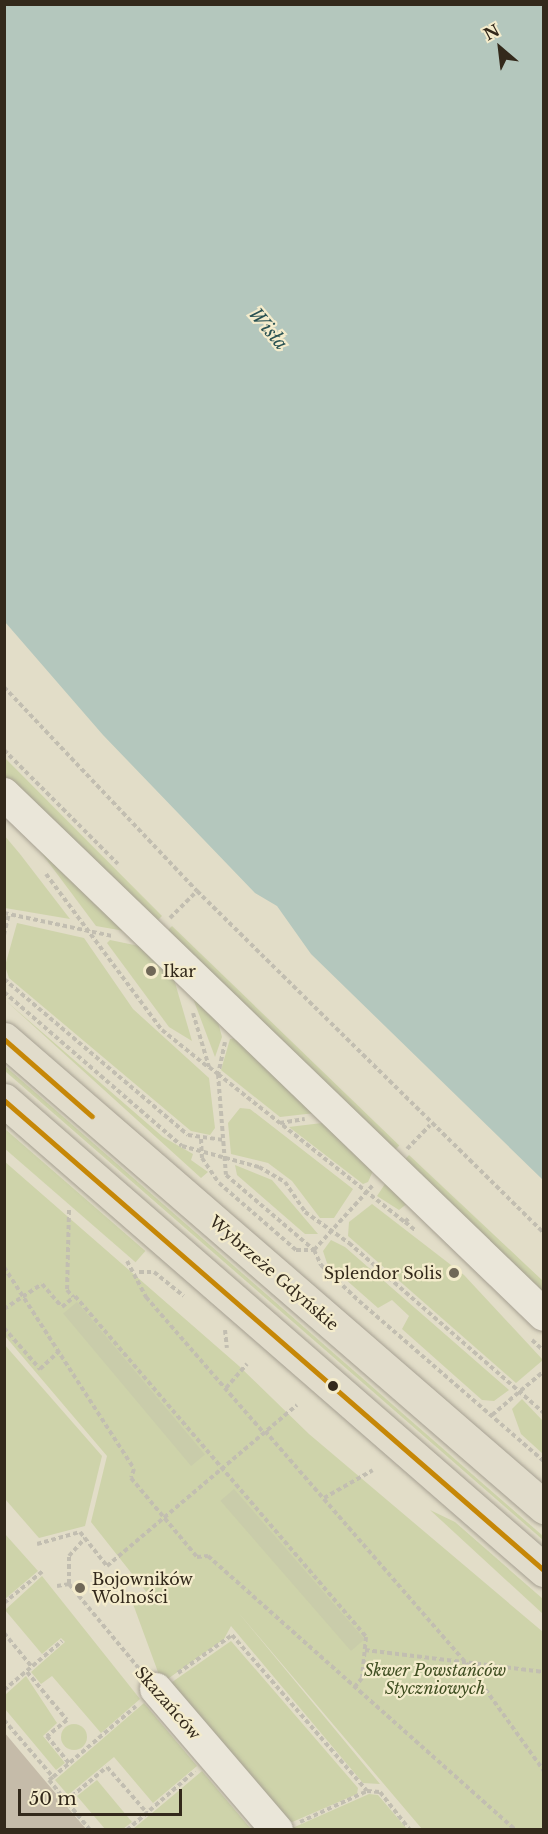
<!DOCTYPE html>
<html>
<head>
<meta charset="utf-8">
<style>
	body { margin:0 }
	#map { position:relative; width:548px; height:1834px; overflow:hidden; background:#e2ddc8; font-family:"Libre Baskerville",serif }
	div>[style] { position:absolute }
	.green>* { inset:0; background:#ced3aa; transform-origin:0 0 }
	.round { border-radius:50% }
	.cemetery>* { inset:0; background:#c9ccaa; transform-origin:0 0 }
	.water>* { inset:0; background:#b4c7bd }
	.building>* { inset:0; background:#c5bba9 }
	.path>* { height:4px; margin-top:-2px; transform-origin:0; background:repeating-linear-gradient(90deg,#c2beb1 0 4.5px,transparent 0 7.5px) }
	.roads { filter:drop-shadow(0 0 2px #a6a092) drop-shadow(0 0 2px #a6a092) }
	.minor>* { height:32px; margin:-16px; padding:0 16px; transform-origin:16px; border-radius:16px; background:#eae6d9 }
	.major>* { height:33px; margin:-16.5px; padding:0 16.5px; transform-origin:16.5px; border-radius:16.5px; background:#e1dccb }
	.bus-1>* { height:4.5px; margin:-2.25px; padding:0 2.25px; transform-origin:2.25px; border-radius:2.25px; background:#c68707 }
	.dots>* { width:16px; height:16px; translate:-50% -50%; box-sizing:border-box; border:3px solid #f4eccc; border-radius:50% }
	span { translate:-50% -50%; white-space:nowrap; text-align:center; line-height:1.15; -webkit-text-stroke:4.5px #f4eccc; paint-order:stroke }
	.poi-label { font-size:16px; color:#33291b }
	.left { translate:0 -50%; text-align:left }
	.right { translate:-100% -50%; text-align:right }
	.street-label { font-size:16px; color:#33291b }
	.park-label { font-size:16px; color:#404f22; font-style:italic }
	.water-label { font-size:18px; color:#2a5253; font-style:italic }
	.frame { position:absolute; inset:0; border:6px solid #33291b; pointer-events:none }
	.north { position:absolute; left:470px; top:18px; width:60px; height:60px; -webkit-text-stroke:4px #f4eccc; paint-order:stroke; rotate:332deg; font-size:16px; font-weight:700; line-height:24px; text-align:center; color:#33291b }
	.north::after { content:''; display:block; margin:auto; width:21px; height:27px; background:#33291b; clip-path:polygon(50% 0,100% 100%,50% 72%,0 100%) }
	.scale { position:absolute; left:18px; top:1789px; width:164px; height:27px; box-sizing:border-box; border:3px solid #33291b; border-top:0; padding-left:8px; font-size:18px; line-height:21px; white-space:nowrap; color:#33291b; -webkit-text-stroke:4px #f4eccc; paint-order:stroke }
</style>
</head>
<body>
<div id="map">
	<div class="green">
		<div style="clip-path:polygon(4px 757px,162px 916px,154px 924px,5px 776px)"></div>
		<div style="clip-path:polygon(4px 835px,20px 854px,70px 919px,5px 908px)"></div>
		<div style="clip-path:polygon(37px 847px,130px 932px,96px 926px)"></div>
		<div style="clip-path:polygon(17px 923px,84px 938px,133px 1009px,209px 1078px,215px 1128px,210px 1135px,191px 1131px,9px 978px,5px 966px)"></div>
		<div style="left:172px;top:926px;width:316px;height:12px;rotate:44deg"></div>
		<div style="clip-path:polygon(110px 940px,144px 947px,171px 969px,192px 1041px,169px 1027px,107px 943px)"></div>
		<div style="clip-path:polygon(191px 993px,215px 1011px,222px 1037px,215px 1057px)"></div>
		<div style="clip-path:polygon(5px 1000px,163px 1137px,193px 1154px,191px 1160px,208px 1172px,201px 1178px)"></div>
		<div style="clip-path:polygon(245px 1036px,315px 1113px,280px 1117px,221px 1070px,230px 1039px)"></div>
		<div style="clip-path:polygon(5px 1066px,543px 1536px,543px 1540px,5px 1071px)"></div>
		<div style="clip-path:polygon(240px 1108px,250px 1109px,353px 1189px,334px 1218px,320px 1218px,292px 1181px,268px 1163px,231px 1154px,228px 1123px)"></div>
		<div style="clip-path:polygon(330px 1122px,373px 1171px,368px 1182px,363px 1184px,289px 1127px)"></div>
		<div style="left:5px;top:1129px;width:186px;height:15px;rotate:41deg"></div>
		<div style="clip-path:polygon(409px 1155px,543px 1281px,543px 1304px,400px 1165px)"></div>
		<div style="clip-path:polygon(4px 1161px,239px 1366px,309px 1434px,543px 1632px,543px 1829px,422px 1829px,237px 1611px,380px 1784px,363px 1783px,231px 1626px,224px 1639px,162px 1683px,133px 1604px,148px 1594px,91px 1522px,107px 1456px,5px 1336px)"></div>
		<div style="clip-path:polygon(235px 1165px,272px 1180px,318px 1234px,305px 1234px,237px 1175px)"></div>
		<div style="clip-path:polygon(387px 1181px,409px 1202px,399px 1210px,377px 1196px)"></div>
		<div style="clip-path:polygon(372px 1204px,464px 1275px,543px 1360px,516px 1383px,348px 1236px,349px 1222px)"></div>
		<div style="clip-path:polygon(331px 1240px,345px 1247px,509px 1390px,494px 1401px,482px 1400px,402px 1329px,409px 1316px,392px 1300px,378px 1308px,327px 1263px,323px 1251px)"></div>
		<div style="clip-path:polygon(4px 1344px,102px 1456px,85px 1526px,39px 1538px,5px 1499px)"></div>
		<div style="clip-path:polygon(522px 1399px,543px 1421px,543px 1454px,521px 1434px,512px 1409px)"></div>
		<div style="clip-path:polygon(430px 1510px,455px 1522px,543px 1599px,543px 1614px)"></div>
		<div style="clip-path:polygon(5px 1534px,38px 1571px,5px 1599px)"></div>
		<div style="clip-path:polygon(42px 1576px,140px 1699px,101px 1733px,52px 1676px,41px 1684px,31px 1672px,65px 1642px,61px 1638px,42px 1654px,5px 1610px)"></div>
		<div style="clip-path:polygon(231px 1641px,358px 1788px,357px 1794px,283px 1826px,165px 1687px)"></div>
		<div style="clip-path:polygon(26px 1676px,57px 1723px,43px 1736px,65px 1763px,56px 1770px,5px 1709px,5px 1695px)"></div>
		<div style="clip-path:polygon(144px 1703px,197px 1766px,153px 1803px,114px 1757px,68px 1795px,55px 1780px)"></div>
		<div class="round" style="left:61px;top:1724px;width:26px;height:26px"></div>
		<div style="clip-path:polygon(202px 1771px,251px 1829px,133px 1829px,176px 1793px)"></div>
		<div style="clip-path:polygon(97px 1780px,132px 1822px,123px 1829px,105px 1829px,77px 1796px)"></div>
		<div style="clip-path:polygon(369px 1794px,378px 1795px,407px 1829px,288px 1830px)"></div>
	</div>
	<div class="cemetery">
		<div style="left:77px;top:1302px;width:199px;height:18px;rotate:50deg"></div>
		<div style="left:234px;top:1489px;width:199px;height:18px;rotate:49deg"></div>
	</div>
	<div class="water">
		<div style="clip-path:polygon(5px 4px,543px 5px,543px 1180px,311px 954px,277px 906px,255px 893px,103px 735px,5px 622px)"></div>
	</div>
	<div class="building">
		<div style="clip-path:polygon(4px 1732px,62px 1801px,87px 1830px,4px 1830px)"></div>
	</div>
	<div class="path">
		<div style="left:4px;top:687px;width:281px;rotate:46.6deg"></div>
		<div style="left:197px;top:891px;width:487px;rotate:44.6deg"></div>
		<div style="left:4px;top:750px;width:161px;rotate:45deg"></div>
		<div style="left:46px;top:874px;width:194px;rotate:53.4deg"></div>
		<div style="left:162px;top:1030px;width:59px;rotate:38.8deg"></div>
		<div style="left:4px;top:913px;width:110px;rotate:12deg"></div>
		<div style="left:170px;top:918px;width:38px;rotate:-45deg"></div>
		<div style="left:4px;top:935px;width:22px;rotate:-77deg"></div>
		<div style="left:4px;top:979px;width:241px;rotate:40.3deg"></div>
		<div style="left:188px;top:1135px;width:35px;rotate:8deg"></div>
		<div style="left:4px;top:992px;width:235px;rotate:40.9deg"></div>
		<div style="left:182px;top:1146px;width:80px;rotate:15.3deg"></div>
		<div style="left:259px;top:1167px;width:30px;rotate:30deg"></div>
		<div style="left:285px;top:1182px;width:36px;rotate:56deg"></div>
		<div style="left:305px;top:1212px;width:54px;rotate:35.2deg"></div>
		<div style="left:349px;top:1243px;width:259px;rotate:41.1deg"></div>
		<div style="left:193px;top:1013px;width:56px;rotate:73.5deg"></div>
		<div style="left:209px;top:1067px;width:11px;rotate:38deg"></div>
		<div style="left:218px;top:1074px;width:101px;rotate:85.5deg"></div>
		<div style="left:226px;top:1175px;width:116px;rotate:40.4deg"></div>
		<div style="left:314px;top:1250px;width:88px;rotate:-47.8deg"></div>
		<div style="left:225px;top:1042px;width:33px;rotate:102deg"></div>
		<div style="left:218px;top:1074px;width:238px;rotate:38.4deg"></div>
		<div style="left:405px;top:1222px;width:6px;rotate:-45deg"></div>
		<div style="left:280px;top:1123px;width:25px;rotate:-9deg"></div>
		<div style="left:201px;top:1139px;width:19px;rotate:87deg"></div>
		<div style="left:202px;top:1158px;width:30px;rotate:56deg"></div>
		<div style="left:219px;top:1183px;width:102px;rotate:41deg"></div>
		<div style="left:296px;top:1250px;width:18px"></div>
		<div style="left:314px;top:1250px;width:17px;rotate:65deg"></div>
		<div style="left:321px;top:1265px;width:52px;rotate:43.5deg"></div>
		<div style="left:359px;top:1301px;width:245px;rotate:40.9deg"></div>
		<div style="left:407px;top:1149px;width:33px;rotate:-46deg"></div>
		<div style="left:69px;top:1210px;width:80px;rotate:91.4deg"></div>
		<div style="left:67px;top:1290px;width:9px;rotate:49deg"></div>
		<div style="left:405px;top:1222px;width:14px;rotate:39deg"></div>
		<div style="left:127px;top:1261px;width:41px;rotate:62.2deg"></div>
		<div style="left:146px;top:1297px;width:180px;rotate:49.1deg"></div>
		<div style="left:4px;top:1267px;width:240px;rotate:57.2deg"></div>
		<div style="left:134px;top:1469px;width:9px;rotate:108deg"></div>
		<div style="left:131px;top:1478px;width:103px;rotate:50.1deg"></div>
		<div style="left:197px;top:1557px;width:11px;rotate:-5deg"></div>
		<div style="left:208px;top:1556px;width:412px;rotate:41.7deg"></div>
		<div style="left:139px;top:1272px;width:15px"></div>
		<div style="left:154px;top:1272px;width:38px;rotate:39deg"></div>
		<div style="left:4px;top:1309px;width:45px;rotate:-33.3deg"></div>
		<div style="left:42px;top:1284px;width:30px;rotate:49deg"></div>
		<div style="left:62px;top:1307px;width:17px;rotate:-40deg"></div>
		<div style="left:75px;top:1296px;width:448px;rotate:49.5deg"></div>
		<div style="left:366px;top:1637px;width:41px;rotate:95.6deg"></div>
		<div style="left:362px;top:1678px;width:14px;rotate:129deg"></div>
		<div style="left:4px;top:1328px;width:55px;rotate:48.7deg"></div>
		<div style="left:40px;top:1369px;width:26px;rotate:-43deg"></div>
		<div style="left:225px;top:1330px;width:18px;rotate:84deg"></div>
		<div style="left:532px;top:1340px;width:16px;rotate:43deg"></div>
		<div style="left:226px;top:1388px;width:32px;rotate:-49deg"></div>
		<div style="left:492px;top:1415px;width:68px;rotate:-40.2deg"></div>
		<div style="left:265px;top:1431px;width:310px;rotate:49.1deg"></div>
		<div style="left:468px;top:1665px;width:130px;rotate:54.4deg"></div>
		<div style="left:324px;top:1498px;width:56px;rotate:-29.7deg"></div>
		<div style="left:37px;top:1544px;width:45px;rotate:-15.6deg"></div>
		<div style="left:80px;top:1532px;width:43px;rotate:51.5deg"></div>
		<div style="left:107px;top:1566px;width:249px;rotate:-40.3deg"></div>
		<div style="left:69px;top:1584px;width:28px;rotate:-90deg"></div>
		<div style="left:69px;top:1556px;width:24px;rotate:-48deg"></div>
		<div style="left:57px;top:1586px;width:12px;rotate:-9deg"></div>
		<div style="left:69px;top:1584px;width:113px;rotate:50.4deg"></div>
		<div style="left:4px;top:1603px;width:52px;rotate:-39.5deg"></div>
		<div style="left:4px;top:1633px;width:44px;rotate:50.5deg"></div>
		<div style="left:365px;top:1650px;width:180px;rotate:7deg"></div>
		<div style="left:27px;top:1672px;width:62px;rotate:50.2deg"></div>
		<div style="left:67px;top:1720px;width:26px;rotate:141deg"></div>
		<div style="left:47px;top:1736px;width:35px;rotate:51deg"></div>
		<div style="left:178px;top:1673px;width:66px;rotate:-35.1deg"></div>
		<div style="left:232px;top:1635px;width:206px;rotate:49.1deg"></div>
		<div style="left:367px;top:1791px;width:13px;rotate:4deg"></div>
		<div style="left:380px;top:1792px;width:48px;rotate:51.7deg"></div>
		<div style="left:4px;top:1690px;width:76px;rotate:-40.2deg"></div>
		<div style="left:4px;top:1720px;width:75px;rotate:49.3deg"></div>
		<div style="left:53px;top:1777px;width:109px;rotate:-40.5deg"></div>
		<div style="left:53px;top:1777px;width:5px;rotate:143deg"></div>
		<div style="left:49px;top:1780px;width:65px;rotate:50.6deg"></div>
		<div style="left:66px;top:1801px;width:53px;rotate:-39.7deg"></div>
		<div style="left:107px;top:1767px;width:61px;rotate:49deg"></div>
		<div style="left:300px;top:1822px;width:74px;rotate:-24.8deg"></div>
		<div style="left:127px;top:1830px;width:90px;rotate:-40.9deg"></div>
	</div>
	<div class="roads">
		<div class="minor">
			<div style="left:4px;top:794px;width:750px;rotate:43.97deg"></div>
			<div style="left:156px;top:1689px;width:186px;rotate:49.4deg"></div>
		</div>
		<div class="major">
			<div style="left:4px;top:1039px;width:715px;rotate:40.91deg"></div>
			<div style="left:4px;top:1100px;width:716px;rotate:41.04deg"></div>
		</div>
	</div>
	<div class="bus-1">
		<div style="left:4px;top:1039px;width:117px;rotate:41.2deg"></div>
		<div style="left:4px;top:1100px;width:716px;rotate:41.04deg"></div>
	</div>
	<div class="dots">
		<div style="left:151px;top:971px;background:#706858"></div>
		<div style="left:454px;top:1273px;background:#706858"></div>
		<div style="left:333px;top:1386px;background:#33291b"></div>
		<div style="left:80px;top:1588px;background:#706858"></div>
	</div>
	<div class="poi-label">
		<span class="left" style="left:163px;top:971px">Ikar</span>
		<span class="right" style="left:442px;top:1273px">Splendor Solis</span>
		<span class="left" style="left:92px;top:1588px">Bojowników<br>Wolności</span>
	</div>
	<div class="street-label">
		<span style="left:274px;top:1273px;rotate:41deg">Wybrzeże Gdyńskie</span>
		<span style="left:168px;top:1703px;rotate:49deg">Skazańców</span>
	</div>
	<div class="park-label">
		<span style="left:435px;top:1679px">Skwer Powstańców<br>Styczniowych</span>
	</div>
	<div class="water-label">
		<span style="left:268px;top:329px;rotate:50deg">Wisła</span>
	</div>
	<div class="frame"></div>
	<div class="north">N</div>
	<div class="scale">50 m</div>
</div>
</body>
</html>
